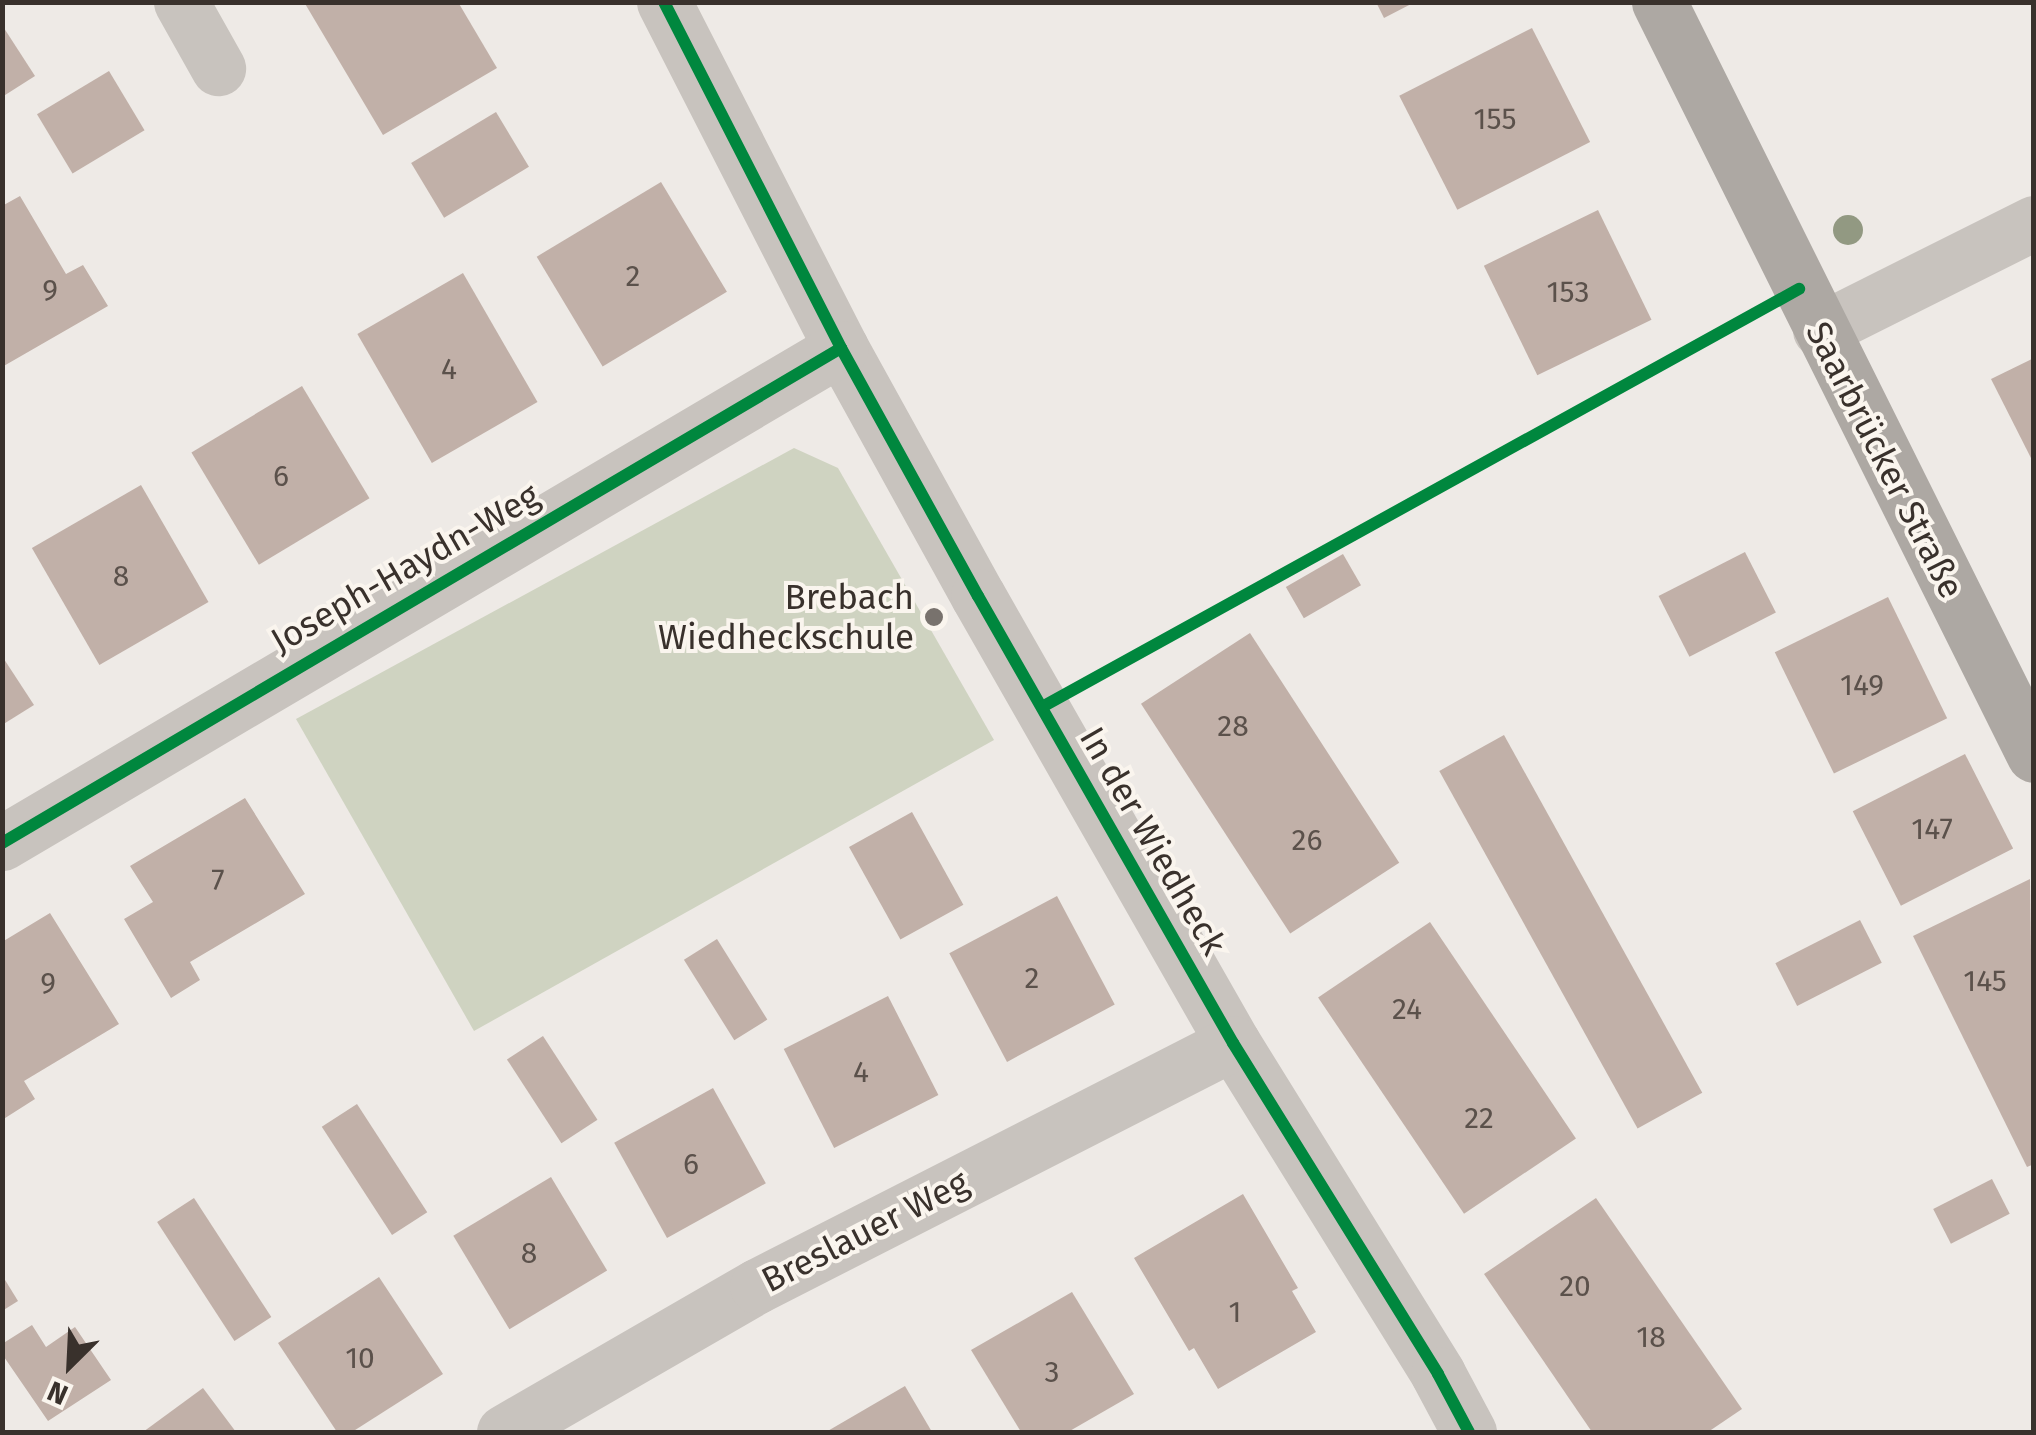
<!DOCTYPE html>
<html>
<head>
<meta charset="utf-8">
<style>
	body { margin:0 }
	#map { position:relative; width:2036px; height:1435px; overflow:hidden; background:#eeeae6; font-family:"Fira Sans",sans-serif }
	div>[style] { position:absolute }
	.green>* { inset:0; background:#cfd3c1 }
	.building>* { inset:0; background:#c1b0a8; transform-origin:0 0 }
	.minor>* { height:55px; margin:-27.5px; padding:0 27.5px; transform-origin:27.5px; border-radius:27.5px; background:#c8c3be }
	.major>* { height:55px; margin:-27.5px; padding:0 27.5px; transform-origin:27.5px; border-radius:27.5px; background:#ada8a3 }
	.cycleway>* { height:12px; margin:-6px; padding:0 6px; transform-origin:6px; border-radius:6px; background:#00873e }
	.trees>* { width:30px; height:30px; margin:-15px; border-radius:50%; background:#929982 }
	.dots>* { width:28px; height:28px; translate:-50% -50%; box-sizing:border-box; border:5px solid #faf5ee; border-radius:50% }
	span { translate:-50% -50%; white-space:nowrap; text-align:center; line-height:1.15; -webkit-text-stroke:8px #faf5ee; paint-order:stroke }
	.number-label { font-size:30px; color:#5b514b }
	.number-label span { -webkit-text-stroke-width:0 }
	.street-label { font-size:35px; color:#39312c }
	.poi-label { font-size:35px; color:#39312c }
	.right { translate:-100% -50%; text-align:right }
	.frame { position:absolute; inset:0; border:5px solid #39312c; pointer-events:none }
	.north { position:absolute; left:20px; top:1315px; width:100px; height:100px; -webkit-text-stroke:8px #faf5ee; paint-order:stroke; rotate:204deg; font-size:28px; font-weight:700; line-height:40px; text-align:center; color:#39312c }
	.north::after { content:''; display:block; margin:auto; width:35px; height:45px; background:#39312c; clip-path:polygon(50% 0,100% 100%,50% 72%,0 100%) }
</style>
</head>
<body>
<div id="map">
	<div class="green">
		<div style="clip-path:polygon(794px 448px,838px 468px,994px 740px,474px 1031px,296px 719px)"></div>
	</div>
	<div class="building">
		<div style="clip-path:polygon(304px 2px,458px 2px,497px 68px,383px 135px)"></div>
		<div style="clip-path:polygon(1376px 2px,1415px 2px,1384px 18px)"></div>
		<div style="clip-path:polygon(2px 25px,35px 76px,2px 97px)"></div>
		<div style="left:1532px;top:28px;width:128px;height:149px;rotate:63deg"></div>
		<div style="left:109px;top:71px;width:69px;height:84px;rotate:59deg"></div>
		<div style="left:496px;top:112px;width:64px;height:99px;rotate:59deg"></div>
		<div style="left:661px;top:182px;width:128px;height:145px;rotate:59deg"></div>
		<div style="clip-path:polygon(20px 196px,66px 274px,83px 265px,108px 306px,2px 367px,2px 206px)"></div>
		<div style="left:1598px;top:210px;width:122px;height:127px;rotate:64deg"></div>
		<div style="left:463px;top:273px;width:149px;height:122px;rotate:60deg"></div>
		<div style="clip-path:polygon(2034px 358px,2034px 464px,1991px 379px)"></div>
		<div style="left:302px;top:386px;width:131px;height:129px;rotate:59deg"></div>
		<div style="left:141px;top:485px;width:135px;height:126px;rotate:60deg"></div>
		<div style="left:1745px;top:552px;width:68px;height:97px;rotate:63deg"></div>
		<div style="left:1343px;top:554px;width:36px;height:66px;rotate:60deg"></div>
		<div style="left:1888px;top:597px;width:135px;height:126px;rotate:64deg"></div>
		<div style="left:1250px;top:633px;width:274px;height:130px;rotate:57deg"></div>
		<div style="clip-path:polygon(2px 656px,34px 705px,2px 725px)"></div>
		<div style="left:1504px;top:735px;width:409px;height:74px;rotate:61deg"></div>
		<div style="left:1965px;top:754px;width:106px;height:126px;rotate:63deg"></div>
		<div style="clip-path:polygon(245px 798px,305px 894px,190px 962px,200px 980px,171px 998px,124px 919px,153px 902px,130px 866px)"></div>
		<div style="left:912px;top:812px;width:106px;height:72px;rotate:61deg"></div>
		<div style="clip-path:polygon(2030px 879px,2034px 1164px,2027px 1167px,1913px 936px)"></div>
		<div style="left:1057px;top:896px;width:123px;height:122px;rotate:62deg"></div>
		<div style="clip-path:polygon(50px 913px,119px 1024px,24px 1081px,35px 1099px,2px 1120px,2px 942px)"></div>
		<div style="left:1860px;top:920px;width:48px;height:95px;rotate:63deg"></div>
		<div style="left:1430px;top:922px;width:261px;height:135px;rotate:56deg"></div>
		<div style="left:717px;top:939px;width:95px;height:39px;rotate:58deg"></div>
		<div style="left:888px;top:996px;width:111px;height:117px;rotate:63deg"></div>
		<div style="left:543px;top:1036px;width:100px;height:43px;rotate:57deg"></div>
		<div style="left:713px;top:1088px;width:109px;height:113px;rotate:61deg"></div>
		<div style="left:357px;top:1104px;width:129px;height:42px;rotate:57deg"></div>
		<div style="left:551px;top:1177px;width:109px;height:114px;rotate:59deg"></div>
		<div style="left:1992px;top:1179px;width:39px;height:66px;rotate:63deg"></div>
		<div style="clip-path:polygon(1243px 1194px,1298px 1288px,1292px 1291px,1316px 1332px,1218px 1389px,1194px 1348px,1189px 1351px,1134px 1258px)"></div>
		<div style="left:194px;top:1198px;width:142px;height:44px;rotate:57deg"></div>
		<div style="clip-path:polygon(1596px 1198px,1742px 1409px,1708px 1432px,1592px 1432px,1484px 1274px)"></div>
		<div style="clip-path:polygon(2px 1275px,18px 1301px,2px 1311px)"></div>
		<div style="clip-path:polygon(379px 1277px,443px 1374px,352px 1432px,337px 1432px,278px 1343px)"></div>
		<div style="clip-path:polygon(1072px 1292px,1134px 1394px,1068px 1432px,1021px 1432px,971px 1350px)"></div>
		<div style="clip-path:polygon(32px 1325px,46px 1347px,75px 1327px,111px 1380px,48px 1421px,2px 1354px,2px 1344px)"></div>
		<div style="clip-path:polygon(905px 1386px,932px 1432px,826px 1432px)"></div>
		<div style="clip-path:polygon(203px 1388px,236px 1432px,143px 1432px)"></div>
	</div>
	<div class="minor">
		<div style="left:181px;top:2px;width:76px;rotate:60.7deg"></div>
		<div style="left:664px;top:2px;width:389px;rotate:62.9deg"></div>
		<div style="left:841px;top:348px;width:283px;rotate:61.1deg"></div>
		<div style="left:978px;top:596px;width:515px;rotate:60.3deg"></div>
		<div style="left:1233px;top:1043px;width:389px;rotate:58.2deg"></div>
		<div style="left:1438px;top:1374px;width:66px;rotate:61.9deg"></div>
		<div style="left:1820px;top:330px;width:239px;rotate:-26.6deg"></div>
		<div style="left:2px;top:843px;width:974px;rotate:-30.54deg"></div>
		<div style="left:504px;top:1432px;width:292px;rotate:-30deg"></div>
		<div style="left:757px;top:1286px;width:534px;rotate:-27.04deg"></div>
	</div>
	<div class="major">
		<div style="left:1659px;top:2px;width:841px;rotate:63.53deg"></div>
	</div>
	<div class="cycleway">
		<div style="left:664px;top:2px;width:389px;rotate:62.9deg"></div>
		<div style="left:841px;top:348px;width:283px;rotate:61.1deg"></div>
		<div style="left:978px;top:596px;width:515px;rotate:60.3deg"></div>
		<div style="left:1233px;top:1043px;width:389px;rotate:58.2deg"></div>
		<div style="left:1438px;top:1374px;width:66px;rotate:61.9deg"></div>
		<div style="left:1042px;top:707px;width:865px;rotate:-28.91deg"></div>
		<div style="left:2px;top:843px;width:974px;rotate:-30.54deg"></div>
	</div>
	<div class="trees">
		<div style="left:1848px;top:230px"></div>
	</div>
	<div class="dots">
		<div style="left:934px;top:617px;background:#78726d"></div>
	</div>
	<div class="number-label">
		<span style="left:1495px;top:119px">155</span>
		<span style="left:633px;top:276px">2</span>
		<span style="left:50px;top:290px">9</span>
		<span style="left:1568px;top:292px">153</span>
		<span style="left:449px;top:369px">4</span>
		<span style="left:281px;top:476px">6</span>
		<span style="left:121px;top:576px">8</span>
		<span style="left:1862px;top:685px">149</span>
		<span style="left:1233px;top:726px">28</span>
		<span style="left:1932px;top:829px">147</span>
		<span style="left:1307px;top:840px">26</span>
		<span style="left:218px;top:880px">7</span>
		<span style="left:1032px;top:978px">2</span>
		<span style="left:1985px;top:981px">145</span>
		<span style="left:48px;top:983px">9</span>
		<span style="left:1407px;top:1009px">24</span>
		<span style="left:861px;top:1072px">4</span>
		<span style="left:1479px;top:1118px">22</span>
		<span style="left:691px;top:1164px">6</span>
		<span style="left:529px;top:1253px">8</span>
		<span style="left:1575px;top:1286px">20</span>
		<span style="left:1235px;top:1312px">1</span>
		<span style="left:1651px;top:1337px">18</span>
		<span style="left:360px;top:1358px">10</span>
		<span style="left:1052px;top:1372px">3</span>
	</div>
	<div class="street-label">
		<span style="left:1885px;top:460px;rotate:63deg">Saarbrücker Straße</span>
		<span style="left:405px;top:568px;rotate:-30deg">Joseph-Haydn-Weg</span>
		<span style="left:1153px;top:841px;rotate:60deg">In der Wiedheck</span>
		<span style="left:865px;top:1231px;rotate:-27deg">Breslauer Weg</span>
	</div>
	<div class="poi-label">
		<span class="right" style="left:914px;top:617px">Brebach<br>Wiedheckschule</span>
	</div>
	<div class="frame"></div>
	<div class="north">N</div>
</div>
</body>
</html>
